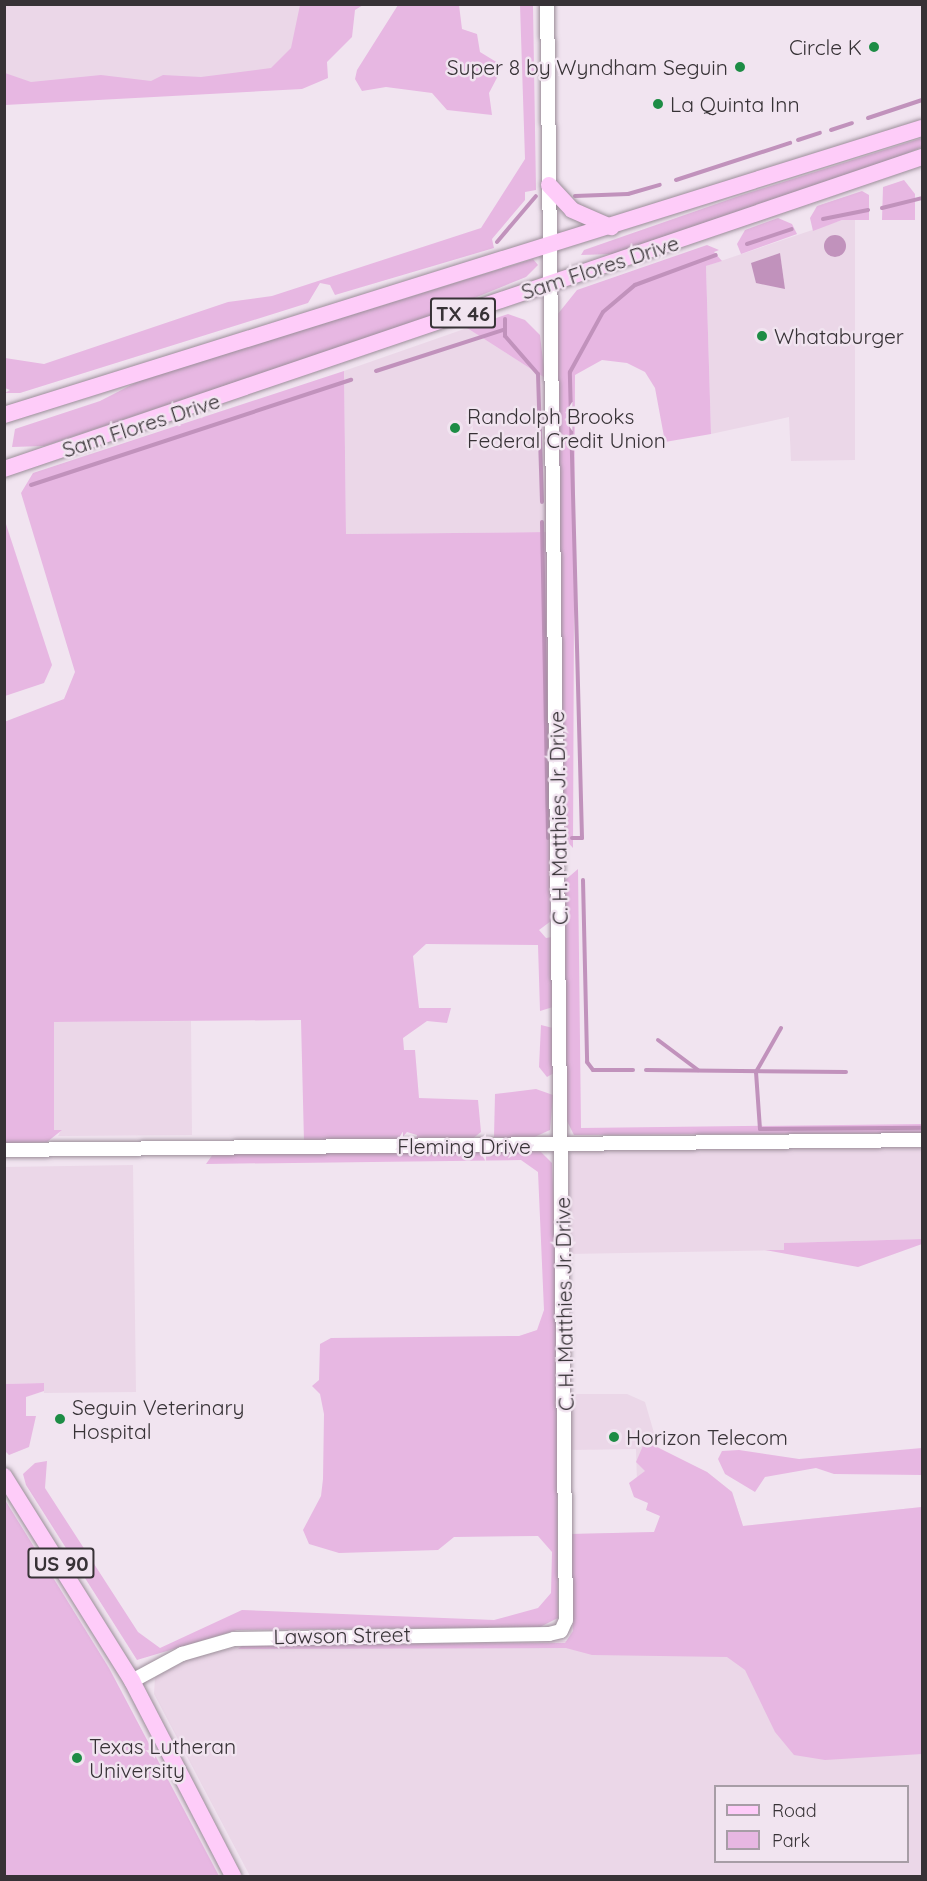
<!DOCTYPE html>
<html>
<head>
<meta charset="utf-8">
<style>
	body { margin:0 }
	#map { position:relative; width:927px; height:1881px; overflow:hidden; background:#f1e4f0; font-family:Quicksand,sans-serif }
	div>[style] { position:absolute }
	.built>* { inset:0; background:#ebd7e8 }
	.green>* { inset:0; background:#e7b7e2 }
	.water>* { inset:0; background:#c192bc }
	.round { border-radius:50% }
	.stream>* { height:4px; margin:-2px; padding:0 2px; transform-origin:2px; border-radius:2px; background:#c192bc }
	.roads { filter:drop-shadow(0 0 2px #9b8e99) drop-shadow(0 0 2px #9b8e99) }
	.minor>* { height:14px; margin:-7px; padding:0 7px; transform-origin:7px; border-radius:7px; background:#fff }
	.major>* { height:16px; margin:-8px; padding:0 8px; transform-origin:8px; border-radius:8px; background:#feccf9 }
	.dots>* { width:16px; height:16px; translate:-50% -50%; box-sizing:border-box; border:3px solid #f1e4f0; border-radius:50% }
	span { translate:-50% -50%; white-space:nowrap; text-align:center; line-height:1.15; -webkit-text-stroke:5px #f1e4f0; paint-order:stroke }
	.shield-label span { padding:2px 4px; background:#f1e4f0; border:2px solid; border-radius:4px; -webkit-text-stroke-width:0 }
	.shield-label { font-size:20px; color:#373236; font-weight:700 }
	.poi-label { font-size:21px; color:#373236 }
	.right { translate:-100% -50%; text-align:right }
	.left { translate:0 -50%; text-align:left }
	.street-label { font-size:21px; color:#373236 }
	.frame { position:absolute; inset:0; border:6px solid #373236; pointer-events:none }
	.legend { position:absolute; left:714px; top:1785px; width:195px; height:78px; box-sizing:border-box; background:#f1e4f0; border:2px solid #a79da6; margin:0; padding:8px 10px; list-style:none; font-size:18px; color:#373236 }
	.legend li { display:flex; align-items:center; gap:12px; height:30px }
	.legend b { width:30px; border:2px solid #a79da6 }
</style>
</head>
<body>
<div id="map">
	<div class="built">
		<div style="clip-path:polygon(5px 5px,315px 5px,315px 78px,5px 95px)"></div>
		<div style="clip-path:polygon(842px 220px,855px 220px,855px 460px,791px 461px,789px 417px,711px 434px,706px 266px)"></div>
		<div style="clip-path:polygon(467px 328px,545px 378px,549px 532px,346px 534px,344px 371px)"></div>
		<div style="clip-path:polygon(191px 1021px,192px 1135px,58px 1136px,61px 1130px,54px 1130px,53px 1022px)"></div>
		<div style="clip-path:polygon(922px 1144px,922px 1239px,785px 1243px,785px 1250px,569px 1254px,569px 1154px,575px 1149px)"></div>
		<div style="clip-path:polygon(133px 1165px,136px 1392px,44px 1393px,43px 1383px,5px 1384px,4px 1167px)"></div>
		<div style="clip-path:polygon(evenodd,571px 1394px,627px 1394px,645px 1402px,659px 1450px,707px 1472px,732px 1492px,743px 1526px,922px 1507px,922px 1876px,250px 1876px,154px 1694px,155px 1677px,191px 1658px,259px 1642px,570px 1641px,571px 1534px,665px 1532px,665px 1483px,637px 1483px,636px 1449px,571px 1450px,571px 1394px,716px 1786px,908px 1786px,908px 1862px,716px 1862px,716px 1786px)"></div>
	</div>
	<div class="green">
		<div style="clip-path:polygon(300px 5px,363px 5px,355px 10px,352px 37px,327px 62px,328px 78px,302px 89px,5px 105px,5px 73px,31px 82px,101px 75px,151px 81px,163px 75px,201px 77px,271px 68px,291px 48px)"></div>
		<div style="clip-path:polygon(398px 5px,459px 5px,462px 29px,477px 34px,480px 52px,498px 63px,500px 72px,489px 93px,492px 115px,447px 110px,432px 93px,386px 87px,362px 91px,355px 79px,357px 70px)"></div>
		<div style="clip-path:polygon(520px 5px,533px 5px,536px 190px,525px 192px,525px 200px,492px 239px,494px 248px,335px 295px,330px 285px,320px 283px,308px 303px,20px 393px,5px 393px,10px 390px,5px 388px,5px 358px,44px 364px,228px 302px,272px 296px,481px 228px,525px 159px)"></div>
		<div style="clip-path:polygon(922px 138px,922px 147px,901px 156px,613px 254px,581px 255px,584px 250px,742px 195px)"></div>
		<div style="clip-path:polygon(904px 180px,915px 194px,915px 220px,882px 220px,883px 187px)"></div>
		<div style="clip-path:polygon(862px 191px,869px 195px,869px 220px,842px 220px,813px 231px,810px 218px,817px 206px)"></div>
		<div style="clip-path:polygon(778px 218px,792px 224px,797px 234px,741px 254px,737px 244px,745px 230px)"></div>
		<div style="clip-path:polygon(707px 245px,719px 250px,714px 252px,722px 261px,706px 266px,711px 434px,665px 442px,655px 388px,645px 372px,627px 363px,602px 360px,575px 375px,573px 848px,564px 838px,557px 315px,577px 290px)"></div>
		<div style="clip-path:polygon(533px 259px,538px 265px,526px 277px,413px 323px,44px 446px,12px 447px,15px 429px,100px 401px,141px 380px)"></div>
		<div style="clip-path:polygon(508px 314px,525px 320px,540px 335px,545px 378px,467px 328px)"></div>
		<div style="clip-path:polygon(344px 371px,346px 534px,549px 532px,551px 921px,539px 930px,546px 938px,552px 937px,553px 1007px,540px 1011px,538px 945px,426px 944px,413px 956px,419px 1008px,451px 1008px,447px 1023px,427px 1021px,403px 1038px,404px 1050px,415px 1050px,419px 1098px,478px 1100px,481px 1132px,472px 1139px,416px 1141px,417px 1135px,407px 1132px,399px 1141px,304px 1142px,301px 1020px,54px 1022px,54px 1130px,62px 1130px,47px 1142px,5px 1143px,4px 722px,64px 699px,75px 672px,21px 493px,33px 473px)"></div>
		<div style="clip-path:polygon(4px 518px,52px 665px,44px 683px,5px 696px)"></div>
		<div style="clip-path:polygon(578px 869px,581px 1128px,922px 1124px,922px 1133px,574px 1135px,567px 1121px,564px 881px)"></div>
		<div style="clip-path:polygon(541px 1025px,553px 1028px,554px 1073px,547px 1077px,539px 1067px)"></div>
		<div style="clip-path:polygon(536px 1089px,553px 1095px,550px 1130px,530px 1139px,494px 1137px,495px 1094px)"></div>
		<div style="clip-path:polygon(540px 1151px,552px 1163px,556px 1255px,558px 1618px,540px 1627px,237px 1630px,137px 1660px,26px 1485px,23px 1474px,35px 1463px,47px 1461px,45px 1488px,138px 1632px,160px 1648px,242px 1610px,494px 1620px,538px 1608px,551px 1593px,552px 1552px,538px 1536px,454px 1537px,438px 1550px,339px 1553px,309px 1544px,303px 1530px,321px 1496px,323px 1479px,324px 1414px,320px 1394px,312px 1386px,319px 1380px,320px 1344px,331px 1338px,519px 1336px,537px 1330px,544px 1310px,538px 1172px,521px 1160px,206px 1164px,213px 1154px)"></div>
		<div style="clip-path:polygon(922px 1239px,922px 1244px,858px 1267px,765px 1250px,784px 1250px,784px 1243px)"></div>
		<div style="clip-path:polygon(44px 1383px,44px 1391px,26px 1397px,26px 1416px,36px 1416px,29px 1447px,9px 1455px,5px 1451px,5px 1384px)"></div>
		<div style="clip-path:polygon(645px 1441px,707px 1472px,732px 1492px,743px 1526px,922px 1507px,922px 1754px,825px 1760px,794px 1755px,775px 1732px,745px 1670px,727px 1657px,592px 1655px,566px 1648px,238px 1649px,244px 1644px,565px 1643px,573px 1631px,571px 1534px,654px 1532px,660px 1516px,646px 1510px,648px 1503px,634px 1497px,629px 1483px,645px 1471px,636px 1462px)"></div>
		<div style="clip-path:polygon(922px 1448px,922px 1475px,834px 1474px,816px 1468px,765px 1477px,755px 1492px,725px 1474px,718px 1459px,722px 1451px,739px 1450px,799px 1459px)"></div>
		<div style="clip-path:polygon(5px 1500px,109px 1668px,219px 1876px,5px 1876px)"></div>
	</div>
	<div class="water">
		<div class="round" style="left:824px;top:235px;width:22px;height:22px"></div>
		<div style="clip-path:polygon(780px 253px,785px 289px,756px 283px,751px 263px)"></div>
	</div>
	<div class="stream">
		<div style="left:868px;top:118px;width:57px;rotate:-18.4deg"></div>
		<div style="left:831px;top:130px;width:22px;rotate:-18deg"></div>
		<div style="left:798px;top:140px;width:23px;rotate:-18deg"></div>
		<div style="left:676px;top:180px;width:120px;rotate:-18deg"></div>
		<div style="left:575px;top:196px;width:53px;rotate:-2.2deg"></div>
		<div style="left:628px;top:194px;width:33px;rotate:-16deg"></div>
		<div style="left:882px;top:208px;width:41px;rotate:-14deg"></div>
		<div style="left:823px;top:219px;width:46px;rotate:-11.3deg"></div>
		<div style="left:497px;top:242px;width:60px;rotate:-49.7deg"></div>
		<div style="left:747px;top:244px;width:47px;rotate:-18.4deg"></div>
		<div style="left:505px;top:319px;width:17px;rotate:90deg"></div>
		<div style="left:505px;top:336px;width:50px;rotate:49deg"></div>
		<div style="left:538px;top:374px;width:128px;rotate:88.2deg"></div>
		<div style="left:376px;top:371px;width:133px;rotate:-17.9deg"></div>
		<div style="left:31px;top:485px;width:337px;rotate:-18.2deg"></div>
		<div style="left:542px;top:522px;width:316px;rotate:88.9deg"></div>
		<div style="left:572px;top:838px;width:10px"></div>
		<div style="left:582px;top:838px;width:466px;rotate:-91.5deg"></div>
		<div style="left:570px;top:372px;width:68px;rotate:-61.2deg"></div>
		<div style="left:603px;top:312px;width:42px;rotate:-40.2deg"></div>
		<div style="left:635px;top:285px;width:86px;rotate:-20.3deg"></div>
		<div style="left:583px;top:880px;width:182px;rotate:88.7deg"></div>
		<div style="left:587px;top:1062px;width:10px;rotate:53deg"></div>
		<div style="left:593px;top:1070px;width:40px"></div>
		<div style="left:781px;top:1028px;width:51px;rotate:119.6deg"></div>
		<div style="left:756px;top:1072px;width:57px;rotate:86deg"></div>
		<div style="left:760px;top:1129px;width:162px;rotate:-0.4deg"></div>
		<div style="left:658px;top:1040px;width:50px;rotate:36.9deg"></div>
		<div style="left:646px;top:1070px;width:200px;rotate:0.6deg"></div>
	</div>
	<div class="roads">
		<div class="minor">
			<div style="left:4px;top:1150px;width:918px;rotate:-0.62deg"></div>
			<div style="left:132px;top:1681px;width:57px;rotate:-28.4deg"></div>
			<div style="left:182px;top:1654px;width:54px;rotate:-16.1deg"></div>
			<div style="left:234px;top:1639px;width:315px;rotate:-0.9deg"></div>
			<div style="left:549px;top:1634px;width:12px;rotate:-14deg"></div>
			<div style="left:561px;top:1631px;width:12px;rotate:-66deg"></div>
			<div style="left:566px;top:1620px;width:1616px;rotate:-90.67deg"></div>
		</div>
		<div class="major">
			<div style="left:549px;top:185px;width:34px;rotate:47deg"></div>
			<div style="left:572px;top:210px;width:43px;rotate:23.6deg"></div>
			<div style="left:4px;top:415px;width:962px;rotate:-17.36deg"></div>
			<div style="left:4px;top:469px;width:970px;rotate:-18.77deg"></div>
			<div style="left:4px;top:1476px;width:242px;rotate:58deg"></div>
			<div style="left:132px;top:1681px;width:220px;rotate:62.6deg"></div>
		</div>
	</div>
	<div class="dots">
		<div style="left:874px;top:47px;background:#1d8c45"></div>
		<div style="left:740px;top:67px;background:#1d8c45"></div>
		<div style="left:658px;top:104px;background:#1d8c45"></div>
		<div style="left:762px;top:336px;background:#1d8c45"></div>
		<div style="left:455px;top:428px;background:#1d8c45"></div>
		<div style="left:60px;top:1419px;background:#1d8c45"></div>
		<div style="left:614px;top:1437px;background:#1d8c45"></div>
		<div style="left:77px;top:1758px;background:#1d8c45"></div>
	</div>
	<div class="shield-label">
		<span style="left:463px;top:313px">TX 46</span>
		<span style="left:61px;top:1563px">US 90</span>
	</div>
	<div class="poi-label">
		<span class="right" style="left:862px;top:47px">Circle K</span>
		<span class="right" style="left:728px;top:67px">Super 8 by Wyndham Seguin</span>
		<span class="left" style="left:670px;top:104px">La Quinta Inn</span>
		<span class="left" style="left:774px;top:336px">Whataburger</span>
		<span class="left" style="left:467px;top:428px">Randolph Brooks<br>Federal Credit Union</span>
		<span class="left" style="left:72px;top:1419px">Seguin Veterinary<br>Hospital</span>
		<span class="left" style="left:626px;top:1437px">Horizon Telecom</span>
		<span class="left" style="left:89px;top:1758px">Texas Lutheran<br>University</span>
	</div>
	<div class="street-label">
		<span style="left:600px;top:267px;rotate:-18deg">Sam Flores Drive</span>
		<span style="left:141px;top:425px;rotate:-18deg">Sam Flores Drive</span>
		<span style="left:558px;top:818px;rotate:-91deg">C. H. Matthies Jr. Drive</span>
		<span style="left:464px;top:1146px">Fleming Drive</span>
		<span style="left:564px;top:1304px;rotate:-91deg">C. H. Matthies Jr. Drive</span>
		<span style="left:342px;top:1635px;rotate:-1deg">Lawson Street</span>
	</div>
	<div class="frame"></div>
	<ul class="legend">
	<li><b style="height:8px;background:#feccf9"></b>Road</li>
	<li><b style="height:16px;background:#e7b7e2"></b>Park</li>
	</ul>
</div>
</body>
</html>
